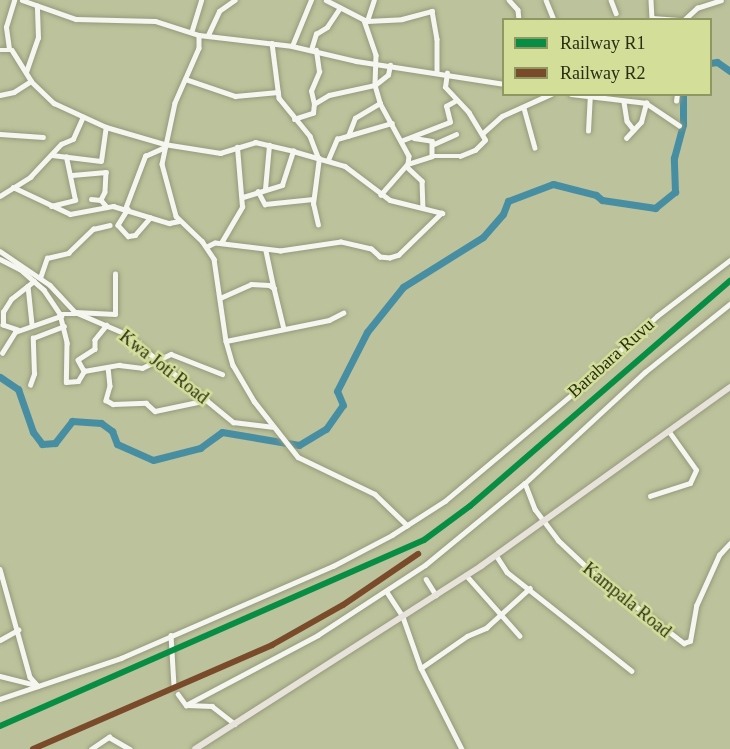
<!DOCTYPE html>
<html>
<head>
<meta charset="utf-8">
<style>
	body { margin:0 }
	#map { position:relative; width:730px; height:749px; overflow:hidden; background:#bcc29b; font-family:"Times New Roman",serif }
	div>[style] { position:absolute }
	.river>* { height:7px; margin:-3.5px; padding:0 3.5px; transform-origin:3.5px; border-radius:3.5px; background:#488ea2 }
	.roads { filter:drop-shadow(0 0 2px #95997b) drop-shadow(0 0 2px #95997b) }
	.minor>* { height:4.5px; margin:-2.25px; padding:0 2.25px; transform-origin:2.25px; border-radius:2.25px; background:#f5f6f0 }
	.major>* { height:6px; margin:-3px; padding:0 3px; transform-origin:3px; border-radius:3px; background:#e7e3da }
	.rail-1>* { height:6px; margin:-3px; padding:0 3px; transform-origin:3px; border-radius:3px; background:#088e44 }
	.rail-2>* { height:6px; margin:-3px; padding:0 3px; transform-origin:3px; border-radius:3px; background:#7a4b2a }
	span { translate:-50% -50%; white-space:nowrap; text-align:center; line-height:1.15; -webkit-text-stroke:5px #d3de99; paint-order:stroke }
	.street-label { font-size:18px; color:#2a2e12 }
	.legend { position:absolute; left:502px; top:18px; width:210px; height:78px; box-sizing:border-box; background:#d3de99; border:2px solid #8f9863; margin:0; padding:8px 10px; list-style:none; font-size:18px; color:#2a2e12 }
	.legend li { display:flex; align-items:center; gap:12px; height:30px }
	.legend b { width:30px; border:2px solid #8f9863 }
</style>
</head>
<body>
<div id="map">
	<div class="river">
		<div style="left:710px;top:63px;width:7px;rotate:-8deg"></div>
		<div style="left:717px;top:62px;width:16px;rotate:35deg"></div>
		<div style="left:0;top:377px;width:22px;rotate:34deg"></div>
		<div style="left:18px;top:389px;width:46px;rotate:70.8deg"></div>
		<div style="left:33px;top:432px;width:15px;rotate:53deg"></div>
		<div style="left:42px;top:444px;width:13px;rotate:-4deg"></div>
		<div style="left:55px;top:443px;width:28px;rotate:-52deg"></div>
		<div style="left:72px;top:421px;width:29px;rotate:4deg"></div>
		<div style="left:101px;top:423px;width:14px;rotate:36deg"></div>
		<div style="left:112px;top:431px;width:14px;rotate:69deg"></div>
		<div style="left:117px;top:444px;width:39px;rotate:24deg"></div>
		<div style="left:153px;top:460px;width:49px;rotate:-14.3deg"></div>
		<div style="left:200px;top:448px;width:27px;rotate:-36deg"></div>
		<div style="left:222px;top:432px;width:78px;rotate:9.6deg"></div>
		<div style="left:299px;top:445px;width:31px;rotate:-31deg"></div>
		<div style="left:326px;top:429px;width:29px;rotate:-55deg"></div>
		<div style="left:343px;top:405px;width:15px;rotate:-113deg"></div>
		<div style="left:337px;top:391px;width:66px;rotate:-63deg"></div>
		<div style="left:367px;top:332px;width:58px;rotate:-51.3deg"></div>
		<div style="left:403px;top:287px;width:94px;rotate:-32deg"></div>
		<div style="left:483px;top:237px;width:30px;rotate:-49deg"></div>
		<div style="left:503px;top:214px;width:14px;rotate:-69deg"></div>
		<div style="left:508px;top:201px;width:48px;rotate:-20.7deg"></div>
		<div style="left:553px;top:184px;width:44px;rotate:14.3deg"></div>
		<div style="left:596px;top:195px;width:8px;rotate:40deg"></div>
		<div style="left:602px;top:200px;width:54px;rotate:8.6deg"></div>
		<div style="left:655px;top:208px;width:26px;rotate:-39deg"></div>
		<div style="left:675px;top:192px;width:34px;rotate:-92deg"></div>
		<div style="left:674px;top:158px;width:35px;rotate:-75deg"></div>
		<div style="left:683px;top:124px;width:30px;rotate:-90deg"></div>
	</div>
	<div class="roads">
		<div class="minor">
			<div style="left:22px;top:0;width:57px;rotate:19.4deg"></div>
			<div style="left:76px;top:19px;width:79px;rotate:1.5deg"></div>
			<div style="left:155px;top:21px;width:46px;rotate:17.7deg"></div>
			<div style="left:199px;top:35px;width:13px;rotate:90deg"></div>
			<div style="left:199px;top:48px;width:60px;rotate:113.6deg"></div>
			<div style="left:175px;top:103px;width:62px;rotate:102deg"></div>
			<div style="left:162px;top:164px;width:54px;rotate:74.9deg"></div>
			<div style="left:176px;top:216px;width:36px;rotate:44deg"></div>
			<div style="left:202px;top:241px;width:22px;rotate:56deg"></div>
			<div style="left:214px;top:259px;width:83px;rotate:81.7deg"></div>
			<div style="left:226px;top:341px;width:25px;rotate:74deg"></div>
			<div style="left:233px;top:365px;width:42px;rotate:59.7deg"></div>
			<div style="left:254px;top:401px;width:71px;rotate:51.8deg"></div>
			<div style="left:298px;top:457px;width:85px;rotate:25.7deg"></div>
			<div style="left:375px;top:494px;width:45px;rotate:44.1deg"></div>
			<div style="left:326px;top:0;width:46px;rotate:27.1deg"></div>
			<div style="left:367px;top:21px;width:35px;rotate:-3deg"></div>
			<div style="left:402px;top:19px;width:31px;rotate:-15deg"></div>
			<div style="left:432px;top:11px;width:28px;rotate:80deg"></div>
			<div style="left:437px;top:39px;width:32px;rotate:90deg"></div>
			<div style="left:509px;top:0;width:13px;rotate:48deg"></div>
			<div style="left:518px;top:10px;width:10px;rotate:84deg"></div>
			<div style="left:546px;top:0;width:22px;rotate:68deg"></div>
			<div style="left:611px;top:0;width:14px;rotate:69deg"></div>
			<div style="left:651px;top:0;width:18px;rotate:87deg"></div>
			<div style="left:652px;top:18px;width:27px;rotate:4deg"></div>
			<div style="left:364px;top:20px;width:37px;rotate:71deg"></div>
			<div style="left:376px;top:55px;width:30px;rotate:92deg"></div>
			<div style="left:375px;top:85px;width:19px;rotate:74deg"></div>
			<div style="left:380px;top:103px;width:60px;rotate:61.3deg"></div>
			<div style="left:409px;top:156px;width:8px;rotate:97deg"></div>
			<div style="left:408px;top:164px;width:41px;rotate:131.1deg"></div>
			<div style="left:684px;top:20px;width:18px;rotate:-43deg"></div>
			<div style="left:697px;top:8px;width:25px;rotate:-18deg"></div>
			<div style="left:367px;top:21px;width:22px;rotate:-72deg"></div>
			<div style="left:192px;top:30px;width:31px;rotate:-73deg"></div>
			<div style="left:199px;top:35px;width:94px;rotate:6.7deg"></div>
			<div style="left:292px;top:46px;width:66px;rotate:13.2deg"></div>
			<div style="left:356px;top:61px;width:150px;rotate:8.8deg"></div>
			<div style="left:208px;top:35px;width:26px;rotate:-65deg"></div>
			<div style="left:219px;top:11px;width:19px;rotate:-35deg"></div>
			<div style="left:272px;top:43px;width:55px;rotate:82.7deg"></div>
			<div style="left:279px;top:98px;width:49px;rotate:50.8deg"></div>
			<div style="left:310px;top:136px;width:22px;rotate:69deg"></div>
			<div style="left:292px;top:46px;width:50px;rotate:-67.6deg"></div>
			<div style="left:9px;top:49px;width:22px;rotate:-98deg"></div>
			<div style="left:6px;top:27px;width:28px;rotate:-73deg"></div>
			<div style="left:0;top:50px;width:12px"></div>
			<div style="left:12px;top:50px;width:36px;rotate:58deg"></div>
			<div style="left:31px;top:81px;width:32px;rotate:44deg"></div>
			<div style="left:54px;top:103px;width:57px;rotate:24.8deg"></div>
			<div style="left:106px;top:127px;width:60px;rotate:16.3deg"></div>
			<div style="left:164px;top:144px;width:57px;rotate:9.1deg"></div>
			<div style="left:220px;top:153px;width:37px;rotate:-17deg"></div>
			<div style="left:255px;top:142px;width:39px;rotate:13deg"></div>
			<div style="left:293px;top:151px;width:54px;rotate:16.1deg"></div>
			<div style="left:345px;top:166px;width:56px;rotate:37.1deg"></div>
			<div style="left:390px;top:200px;width:54px;rotate:14deg"></div>
			<div style="left:442px;top:213px;width:60px;rotate:135.7deg"></div>
			<div style="left:399px;top:255px;width:9px;rotate:162deg"></div>
			<div style="left:390px;top:258px;width:10px;rotate:-174deg"></div>
			<div style="left:380px;top:257px;width:12px;rotate:-138deg"></div>
			<div style="left:371px;top:249px;width:31px;rotate:-167deg"></div>
			<div style="left:341px;top:242px;width:61px;rotate:171.5deg"></div>
			<div style="left:281px;top:251px;width:66px;rotate:-173.1deg"></div>
			<div style="left:215px;top:243px;width:9px;rotate:153deg"></div>
			<div style="left:311px;top:50px;width:17px;rotate:-73deg"></div>
			<div style="left:316px;top:34px;width:13px;rotate:-32deg"></div>
			<div style="left:327px;top:27px;width:23px;rotate:-56deg"></div>
			<div style="left:26px;top:72px;width:36px;rotate:-71deg"></div>
			<div style="left:38px;top:38px;width:32px;rotate:-92deg"></div>
			<div style="left:185px;top:79px;width:53px;rotate:18.8deg"></div>
			<div style="left:235px;top:96px;width:43px;rotate:-5.3deg"></div>
			<div style="left:571px;top:94px;width:76px;rotate:6.8deg"></div>
			<div style="left:646px;top:103px;width:40px;rotate:34deg"></div>
			<div style="left:0;top:95px;width:14px;rotate:-12deg"></div>
			<div style="left:14px;top:92px;width:20px;rotate:-33deg"></div>
			<div style="left:676px;top:101px;width:7px;rotate:-82deg"></div>
			<div style="left:624px;top:102px;width:19px;rotate:81deg"></div>
			<div style="left:627px;top:121px;width:11px;rotate:52deg"></div>
			<div style="left:314px;top:104px;width:13px;rotate:-103deg"></div>
			<div style="left:311px;top:91px;width:21px;rotate:-67deg"></div>
			<div style="left:319px;top:72px;width:22px;rotate:-98deg"></div>
			<div style="left:524px;top:108px;width:41px;rotate:74.6deg"></div>
			<div style="left:294px;top:119px;width:20px;rotate:-18deg"></div>
			<div style="left:313px;top:113px;width:9px;rotate:-84deg"></div>
			<div style="left:314px;top:104px;width:17px;rotate:-31deg"></div>
			<div style="left:329px;top:95px;width:47px;rotate:-12.3deg"></div>
			<div style="left:375px;top:85px;width:16px;rotate:-38deg"></div>
			<div style="left:388px;top:75px;width:10px;rotate:-79deg"></div>
			<div style="left:588px;top:131px;width:34px;rotate:-87deg"></div>
			<div style="left:483px;top:133px;width:25px;rotate:-42deg"></div>
			<div style="left:502px;top:116px;width:54px;rotate:-24.2deg"></div>
			<div style="left:0;top:134px;width:43px;rotate:4deg"></div>
			<div style="left:348px;top:136px;width:19px;rotate:-69deg"></div>
			<div style="left:355px;top:118px;width:29px;rotate:-31deg"></div>
			<div style="left:414px;top:138px;width:18px;rotate:9deg"></div>
			<div style="left:432px;top:141px;width:15px;rotate:90deg"></div>
			<div style="left:626px;top:138px;width:22px;rotate:-47deg"></div>
			<div style="left:641px;top:122px;width:20px;rotate:-75deg"></div>
			<div style="left:403px;top:140px;width:50px;rotate:-21deg"></div>
			<div style="left:450px;top:122px;width:16px;rotate:-104deg"></div>
			<div style="left:446px;top:106px;width:10px;rotate:-29deg"></div>
			<div style="left:434px;top:144px;width:24px;rotate:-24deg"></div>
			<div style="left:52px;top:155px;width:49px;rotate:7deg"></div>
			<div style="left:101px;top:161px;width:34px;rotate:-82deg"></div>
			<div style="left:328px;top:160px;width:23px;rotate:-67deg"></div>
			<div style="left:337px;top:139px;width:57px;rotate:-16.2deg"></div>
			<div style="left:408px;top:164px;width:25px;rotate:-18deg"></div>
			<div style="left:432px;top:156px;width:28px"></div>
			<div style="left:460px;top:156px;width:16px;rotate:-22deg"></div>
			<div style="left:475px;top:150px;width:14px;rotate:-45deg"></div>
			<div style="left:485px;top:140px;width:31px;rotate:-121deg"></div>
			<div style="left:469px;top:113px;width:35px;rotate:-133deg"></div>
			<div style="left:445px;top:87px;width:14px;rotate:-82deg"></div>
			<div style="left:406px;top:166px;width:22px;rotate:43deg"></div>
			<div style="left:422px;top:181px;width:25px;rotate:88deg"></div>
			<div style="left:72px;top:175px;width:34px;rotate:-5deg"></div>
			<div style="left:106px;top:172px;width:20px;rotate:93deg"></div>
			<div style="left:105px;top:192px;width:9px;rotate:117deg"></div>
			<div style="left:13px;top:187px;width:63px;rotate:25.3deg"></div>
			<div style="left:70px;top:214px;width:44px;rotate:-10.5deg"></div>
			<div style="left:113px;top:206px;width:59px;rotate:16.9deg"></div>
			<div style="left:169px;top:223px;width:10px;rotate:-11deg"></div>
			<div style="left:265px;top:189px;width:44px;rotate:-84.8deg"></div>
			<div style="left:258px;top:191px;width:15px;rotate:62deg"></div>
			<div style="left:265px;top:204px;width:48px;rotate:-5.9deg"></div>
			<div style="left:0;top:196px;width:36px;rotate:-32deg"></div>
			<div style="left:30px;top:177px;width:45px;rotate:-46.8deg"></div>
			<div style="left:61px;top:144px;width:13px;rotate:-23deg"></div>
			<div style="left:73px;top:139px;width:24px;rotate:-66deg"></div>
			<div style="left:243px;top:197px;width:41px;rotate:-17.1deg"></div>
			<div style="left:282px;top:185px;width:36px;rotate:-72deg"></div>
			<div style="left:91px;top:199px;width:10px;rotate:6deg"></div>
			<div style="left:101px;top:200px;width:9px;rotate:49deg"></div>
			<div style="left:51px;top:206px;width:25px;rotate:-14deg"></div>
			<div style="left:75px;top:200px;width:44px;rotate:-101.8deg"></div>
			<div style="left:125px;top:209px;width:57px;rotate:-69.3deg"></div>
			<div style="left:145px;top:156px;width:20px;rotate:-24deg"></div>
			<div style="left:128px;top:209px;width:19px;rotate:122deg"></div>
			<div style="left:118px;top:225px;width:15px;rotate:48deg"></div>
			<div style="left:128px;top:236px;width:7px;rotate:-8deg"></div>
			<div style="left:135px;top:235px;width:23px;rotate:-49deg"></div>
			<div style="left:318px;top:225px;width:22px;rotate:-103deg"></div>
			<div style="left:313px;top:204px;width:46px;rotate:-82.6deg"></div>
			<div style="left:221px;top:243px;width:42px;rotate:-59.7deg"></div>
			<div style="left:242px;top:207px;width:60px;rotate:-94.8deg"></div>
			<div style="left:0;top:251px;width:60px;rotate:34.2deg"></div>
			<div style="left:50px;top:285px;width:37px;rotate:47deg"></div>
			<div style="left:75px;top:312px;width:56px;rotate:23.3deg"></div>
			<div style="left:126px;top:334px;width:139px;rotate:39.4deg"></div>
			<div style="left:233px;top:422px;width:41px;rotate:7deg"></div>
			<div style="left:266px;top:251px;width:38px;rotate:78deg"></div>
			<div style="left:0;top:259px;width:22px;rotate:27deg"></div>
			<div style="left:20px;top:269px;width:32px;rotate:41deg"></div>
			<div style="left:44px;top:290px;width:29px;rotate:56deg"></div>
			<div style="left:60px;top:314px;width:30px;rotate:76deg"></div>
			<div style="left:67px;top:343px;width:39px;rotate:91deg"></div>
			<div style="left:66px;top:382px;width:12px;rotate:-5deg"></div>
			<div style="left:78px;top:381px;width:12px;rotate:-59deg"></div>
			<div style="left:40px;top:278px;width:21px;rotate:-71deg"></div>
			<div style="left:47px;top:258px;width:22px;rotate:-13deg"></div>
			<div style="left:68px;top:253px;width:35px;rotate:-44deg"></div>
			<div style="left:93px;top:229px;width:17px;rotate:-13deg"></div>
			<div style="left:28px;top:286px;width:38px;rotate:84deg"></div>
			<div style="left:220px;top:298px;width:34px;rotate:-24deg"></div>
			<div style="left:251px;top:284px;width:18px;rotate:3deg"></div>
			<div style="left:269px;top:285px;width:6px;rotate:31deg"></div>
			<div style="left:274px;top:288px;width:42px;rotate:76.3deg"></div>
			<div style="left:75px;top:312px;width:40px;rotate:2.9deg"></div>
			<div style="left:115px;top:314px;width:40px;rotate:-90deg"></div>
			<div style="left:60px;top:314px;width:16px"></div>
			<div style="left:107px;top:325px;width:19px;rotate:129deg"></div>
			<div style="left:95px;top:340px;width:9px;rotate:90deg"></div>
			<div style="left:95px;top:349px;width:20px;rotate:147deg"></div>
			<div style="left:78px;top:360px;width:13px;rotate:61deg"></div>
			<div style="left:84px;top:371px;width:36px;rotate:-10deg"></div>
			<div style="left:119px;top:365px;width:23px;rotate:7deg"></div>
			<div style="left:142px;top:368px;width:32px;rotate:-26deg"></div>
			<div style="left:171px;top:354px;width:55px;rotate:21.4deg"></div>
			<div style="left:18px;top:330px;width:16px;rotate:-162deg"></div>
			<div style="left:3px;top:325px;width:13px;rotate:-90deg"></div>
			<div style="left:3px;top:312px;width:15px;rotate:-58deg"></div>
			<div style="left:11px;top:299px;width:29px;rotate:-38deg"></div>
			<div style="left:226px;top:341px;width:105px;rotate:-11.5deg"></div>
			<div style="left:329px;top:320px;width:16px;rotate:-27deg"></div>
			<div style="left:2px;top:353px;width:25px;rotate:-58deg"></div>
			<div style="left:15px;top:332px;width:49px;rotate:-19.2deg"></div>
			<div style="left:108px;top:367px;width:19px;rotate:84deg"></div>
			<div style="left:110px;top:386px;width:15px;rotate:106deg"></div>
			<div style="left:106px;top:400px;width:8px;rotate:30deg"></div>
			<div style="left:113px;top:404px;width:33px;rotate:-2deg"></div>
			<div style="left:146px;top:403px;width:12px;rotate:42deg"></div>
			<div style="left:155px;top:411px;width:53px;rotate:-11.9deg"></div>
			<div style="left:30px;top:385px;width:12px;rotate:-70deg"></div>
			<div style="left:34px;top:374px;width:36px;rotate:-92deg"></div>
			<div style="left:33px;top:338px;width:33px;rotate:-21deg"></div>
			<div style="left:525px;top:483px;width:28px;rotate:69deg"></div>
			<div style="left:535px;top:509px;width:39px;rotate:53deg"></div>
			<div style="left:558px;top:540px;width:48px;rotate:43.3deg"></div>
			<div style="left:593px;top:573px;width:115px;rotate:37.6deg"></div>
			<div style="left:684px;top:643px;width:6px;rotate:-18deg"></div>
			<div style="left:690px;top:641px;width:36px;rotate:-80deg"></div>
			<div style="left:696px;top:606px;width:56px;rotate:-65.7deg"></div>
			<div style="left:719px;top:555px;width:16px;rotate:-47deg"></div>
			<div style="left:650px;top:496px;width:42px;rotate:-18deg"></div>
			<div style="left:690px;top:483px;width:14px;rotate:-65deg"></div>
			<div style="left:696px;top:470px;width:47px;rotate:-125.4deg"></div>
			<div style="left:496px;top:555px;width:20px;rotate:57deg"></div>
			<div style="left:507px;top:572px;width:159px;rotate:38.4deg"></div>
			<div style="left:0;top:569px;width:112px;rotate:74.5deg"></div>
			<div style="left:30px;top:677px;width:12px;rotate:48deg"></div>
			<div style="left:466px;top:575px;width:81px;rotate:48.5deg"></div>
			<div style="left:426px;top:579px;width:19px;rotate:58deg"></div>
			<div style="left:387px;top:592px;width:30px;rotate:57deg"></div>
			<div style="left:403px;top:617px;width:54px;rotate:70.6deg"></div>
			<div style="left:421px;top:668px;width:91px;rotate:63.2deg"></div>
			<div style="left:171px;top:635px;width:50px;rotate:86.6deg"></div>
			<div style="left:0;top:640px;width:21px;rotate:-29deg"></div>
			<div style="left:421px;top:668px;width:56px;rotate:-34.8deg"></div>
			<div style="left:467px;top:636px;width:21px;rotate:-23deg"></div>
			<div style="left:486px;top:628px;width:59px;rotate:-42.3deg"></div>
			<div style="left:0;top:676px;width:34px;rotate:14deg"></div>
			<div style="left:178px;top:694px;width:14px;rotate:54deg"></div>
			<div style="left:186px;top:705px;width:26px;rotate:2deg"></div>
			<div style="left:212px;top:706px;width:29px;rotate:38deg"></div>
			<div style="left:0;top:699px;width:128px;rotate:-18.7deg"></div>
			<div style="left:121px;top:658px;width:231px;rotate:-23.5deg"></div>
			<div style="left:333px;top:566px;width:67px;rotate:-27.7deg"></div>
			<div style="left:392px;top:535px;width:63px;rotate:-32.7deg"></div>
			<div style="left:445px;top:501px;width:180px;rotate:-40deg"></div>
			<div style="left:583px;top:385px;width:101px;rotate:-43deg"></div>
			<div style="left:657px;top:316px;width:92px;rotate:-37.5deg"></div>
			<div style="left:186px;top:705px;width:149px;rotate:-27.9deg"></div>
			<div style="left:318px;top:635px;width:128px;rotate:-33.2deg"></div>
			<div style="left:425px;top:565px;width:129px;rotate:-39.4deg"></div>
			<div style="left:525px;top:483px;width:163px;rotate:-42.8deg"></div>
			<div style="left:645px;top:372px;width:109px;rotate:-38.7deg"></div>
			<div style="left:91px;top:749px;width:22px;rotate:-34deg"></div>
			<div style="left:109px;top:737px;width:24px;rotate:30deg"></div>
		</div>
		<div class="major">
			<div style="left:195px;top:749px;width:340px;rotate:-32.6deg"></div>
			<div style="left:481px;top:566px;width:307px;rotate:-35.7deg"></div>
		</div>
	</div>
	<div class="rail-1">
		<div style="left:0;top:726px;width:463px;rotate:-23.7deg"></div>
		<div style="left:424px;top:540px;width:57px;rotate:-36.5deg"></div>
		<div style="left:470px;top:506px;width:344px;rotate:-40.9deg"></div>
	</div>
	<div class="rail-2">
		<div style="left:33px;top:749px;width:261px;rotate:-23.5deg"></div>
		<div style="left:272px;top:645px;width:81px;rotate:-29.4deg"></div>
		<div style="left:343px;top:605px;width:91px;rotate:-34.2deg"></div>
	</div>
	<div class="street-label">
		<span style="left:611px;top:358px;rotate:-42deg">Barabara Ruvu</span>
		<span style="left:164px;top:367px;rotate:38deg">Kwa Joti Road</span>
		<span style="left:627px;top:600px;rotate:39deg">Kampala Road</span>
	</div>
	<ul class="legend">
	<li><b style="height:8px;background:#088e44"></b>Railway R1</li>
	<li><b style="height:8px;background:#7a4b2a"></b>Railway R2</li>
	</ul>
</div>
</body>
</html>
